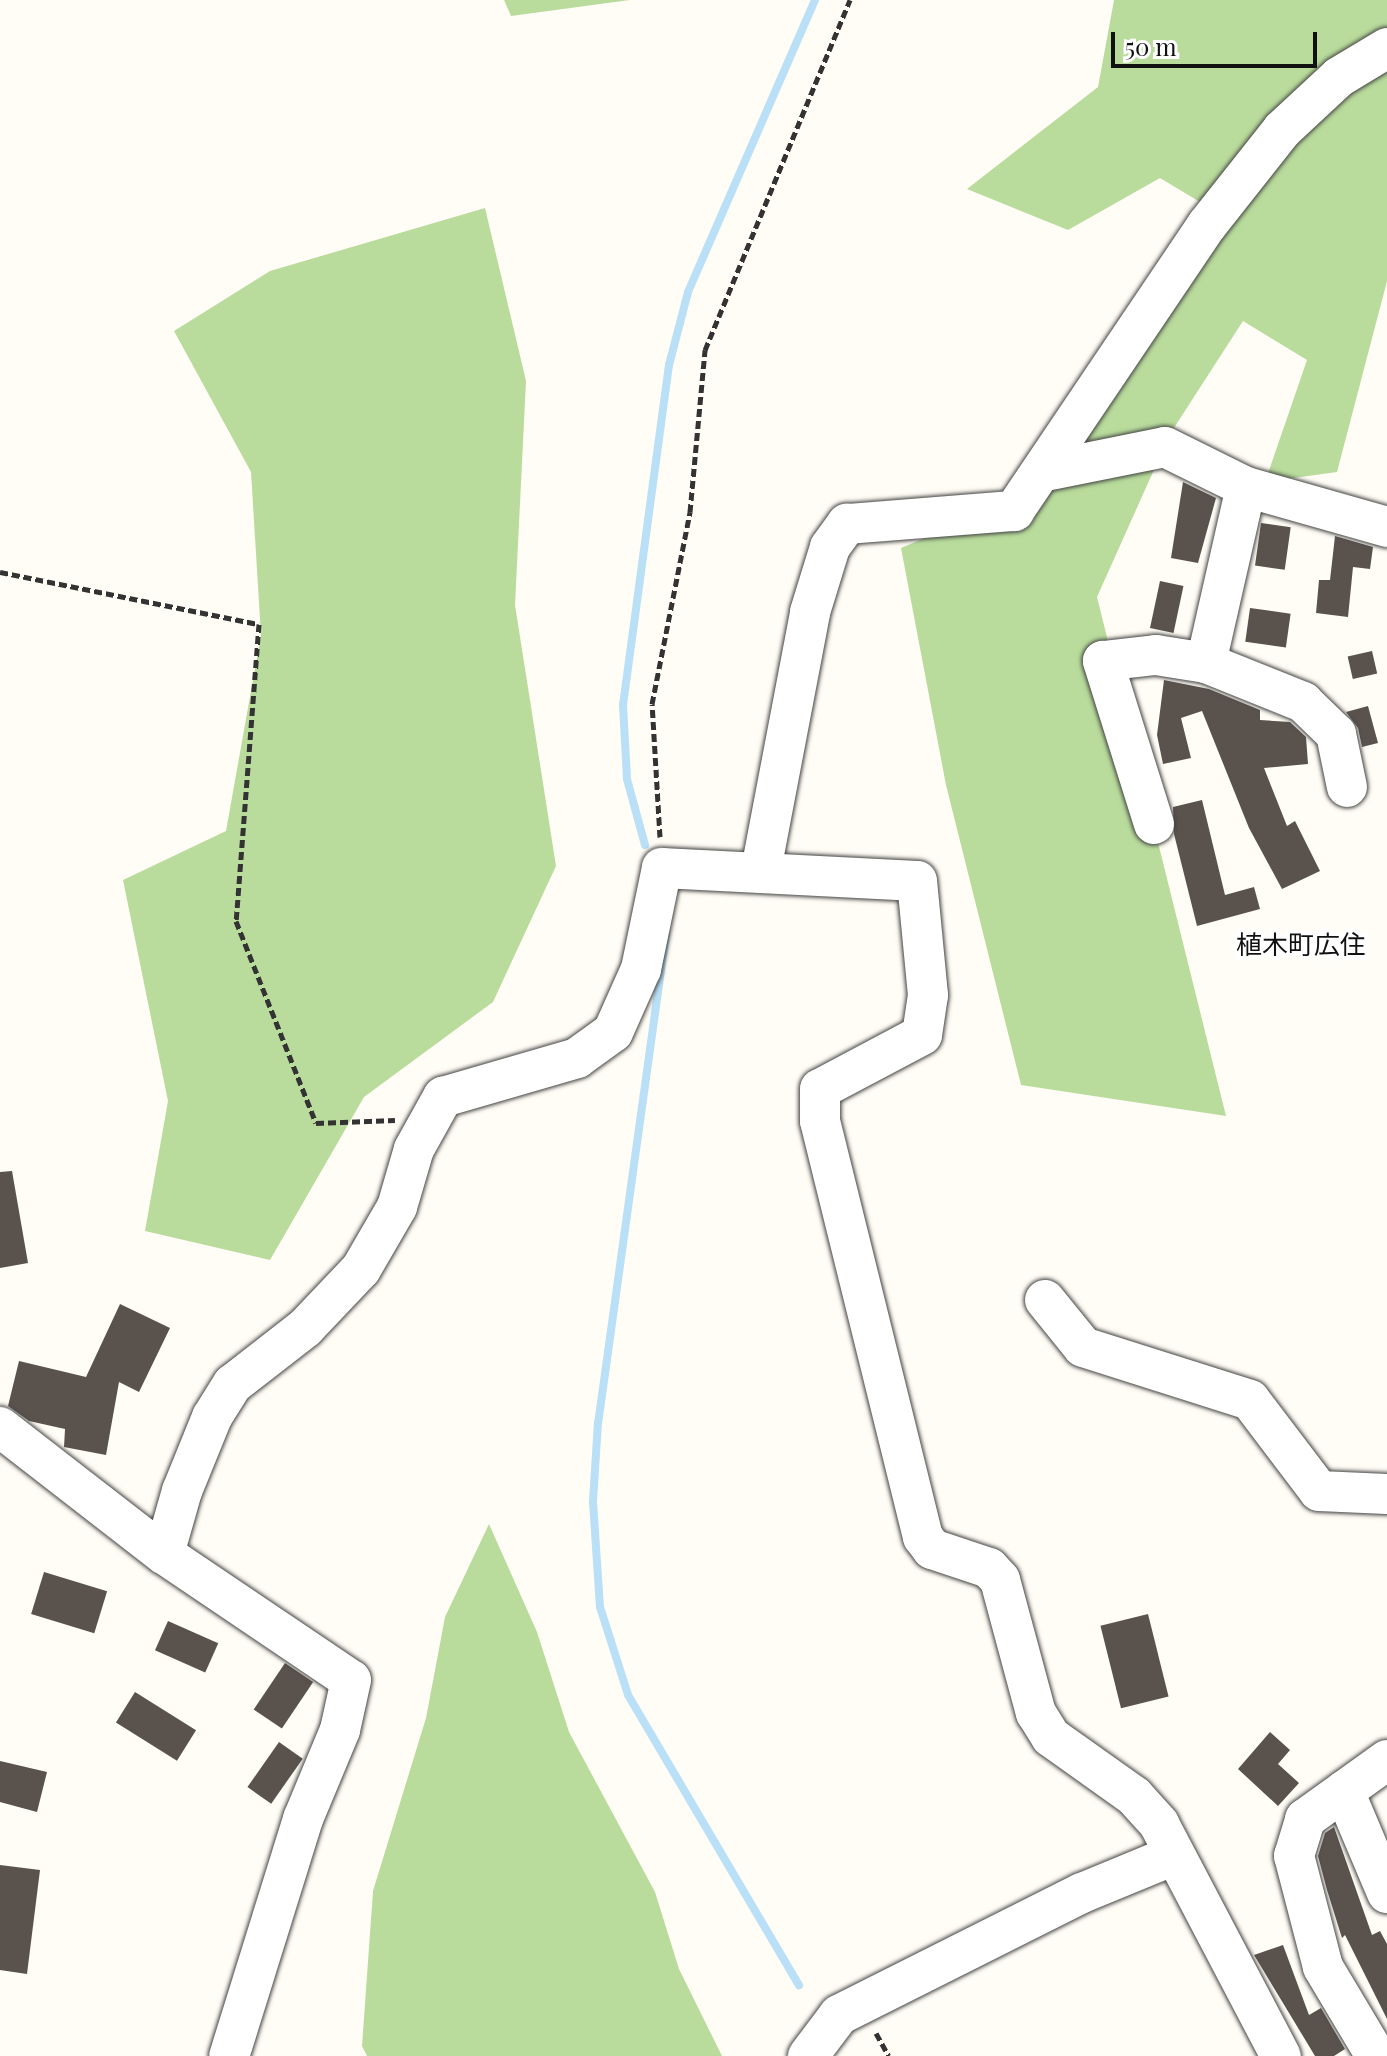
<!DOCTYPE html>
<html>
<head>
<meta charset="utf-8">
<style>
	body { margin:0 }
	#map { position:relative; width:1387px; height:2056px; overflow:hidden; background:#fffdf5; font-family:"Playfair Display","Noto Sans JP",serif }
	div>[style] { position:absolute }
	.forest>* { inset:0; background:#b9dc9c }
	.stream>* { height:8px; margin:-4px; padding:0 4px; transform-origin:4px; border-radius:4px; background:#b9e0f7 }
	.building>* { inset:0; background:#5a524d; transform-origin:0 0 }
	.path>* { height:5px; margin-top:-2.5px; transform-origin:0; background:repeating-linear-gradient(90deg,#333 0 8px,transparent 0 12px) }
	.roads { filter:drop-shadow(0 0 2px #444) drop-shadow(0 0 2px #444) }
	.minor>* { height:40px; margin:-20px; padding:0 20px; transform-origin:20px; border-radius:20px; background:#fff }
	span { translate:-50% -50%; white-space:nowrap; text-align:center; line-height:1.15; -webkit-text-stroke:8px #fff; paint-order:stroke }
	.quarter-label { font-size:26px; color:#111 }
	.scale { position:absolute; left:1111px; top:32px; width:206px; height:36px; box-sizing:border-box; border:4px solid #111; border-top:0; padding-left:10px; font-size:24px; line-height:28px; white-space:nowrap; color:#111; -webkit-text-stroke:6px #fff; paint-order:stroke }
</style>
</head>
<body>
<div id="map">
	<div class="forest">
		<div style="clip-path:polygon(504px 0,630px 0,511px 16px)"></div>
		<div style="clip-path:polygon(1114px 0,1387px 0,1387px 281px,1337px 472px,1265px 482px,1307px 360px,1243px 321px,1170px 434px,1097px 597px,1226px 1116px,1021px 1085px,946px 785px,901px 548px,1011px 502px,1205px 205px,1160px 178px,1068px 230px,967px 189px,1098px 87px)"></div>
		<div style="clip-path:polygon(485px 208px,526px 381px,515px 605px,556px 866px,493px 1002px,364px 1097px,270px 1260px,145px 1231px,168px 1101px,123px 880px,226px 831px,261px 635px,251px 472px,174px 331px,270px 271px)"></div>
		<div style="clip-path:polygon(489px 1524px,537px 1632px,569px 1732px,655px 1892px,679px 1969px,722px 2056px,367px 2056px,362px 2046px,373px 1891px,426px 1718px,445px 1617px)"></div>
	</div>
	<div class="stream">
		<div style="left:645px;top:845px;width:68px;rotate:-105.3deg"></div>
		<div style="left:627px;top:779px;width:74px;rotate:-93.1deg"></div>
		<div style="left:623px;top:705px;width:343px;rotate:-82.3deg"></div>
		<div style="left:669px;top:365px;width:75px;rotate:-75.4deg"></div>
		<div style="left:688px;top:292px;width:318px;rotate:-66.5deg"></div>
		<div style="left:666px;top:934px;width:493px;rotate:97.9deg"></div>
		<div style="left:598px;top:1422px;width:80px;rotate:93.6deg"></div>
		<div style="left:593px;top:1502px;width:105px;rotate:86.2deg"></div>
		<div style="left:600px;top:1607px;width:92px;rotate:72.3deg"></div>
		<div style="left:628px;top:1695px;width:337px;rotate:59.5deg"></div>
	</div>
	<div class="building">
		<div style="clip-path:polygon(1183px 482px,1216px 498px,1198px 563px,1171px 558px)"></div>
		<div style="left:1261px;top:523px;width:30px;height:43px;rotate:8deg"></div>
		<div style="clip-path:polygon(1335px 536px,1373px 547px,1370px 569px,1353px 567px,1348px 617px,1316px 613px,1319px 580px,1330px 580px)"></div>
		<div style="left:1160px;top:581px;width:24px;height:48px;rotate:12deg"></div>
		<div style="left:1250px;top:608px;width:41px;height:34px;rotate:8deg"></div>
		<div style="left:1372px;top:651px;width:23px;height:25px;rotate:77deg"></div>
		<div style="clip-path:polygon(1164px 680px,1209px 689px,1260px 710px,1260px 720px,1290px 722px,1306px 737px,1308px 764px,1264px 768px,1287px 826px,1295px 821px,1320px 871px,1282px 889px,1249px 828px,1202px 711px,1181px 718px,1191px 758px,1163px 764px,1157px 735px)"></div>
		<div style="clip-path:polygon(1368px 706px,1378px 743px,1362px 747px,1358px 728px,1346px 712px)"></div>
		<div style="clip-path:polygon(1202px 800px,1225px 895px,1254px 887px,1260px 909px,1197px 926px,1174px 834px,1173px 807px)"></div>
		<div style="clip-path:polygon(12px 1171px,28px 1263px,0 1268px,0 1172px)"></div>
		<div style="clip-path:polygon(120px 1304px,170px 1328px,139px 1392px,119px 1382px,106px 1455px,64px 1447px,65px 1429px,29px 1421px,8px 1406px,19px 1361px,86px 1377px)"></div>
		<div style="left:44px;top:1572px;width:66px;height:44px;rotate:17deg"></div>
		<div style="left:1148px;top:1614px;width:85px;height:49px;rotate:76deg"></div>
		<div style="left:168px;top:1621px;width:55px;height:32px;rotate:24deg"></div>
		<div style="left:285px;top:1663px;width:34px;height:56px;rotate:34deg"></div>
		<div style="left:135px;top:1692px;width:72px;height:36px;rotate:32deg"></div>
		<div style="clip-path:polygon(1270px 1732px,1290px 1750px,1278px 1764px,1299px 1783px,1278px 1806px,1238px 1769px)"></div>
		<div style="left:279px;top:1742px;width:29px;height:55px;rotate:35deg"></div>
		<div style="clip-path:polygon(0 1761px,47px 1772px,37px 1812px,0 1802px)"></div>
		<div style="clip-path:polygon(1334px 1827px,1372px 1935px,1380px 1931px,1387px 1944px,1387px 2019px,1345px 1935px,1342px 1938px,1327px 1890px,1318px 1856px,1325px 1833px)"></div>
		<div style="clip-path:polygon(0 1865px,40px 1870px,27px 1974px,0 1970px)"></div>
		<div style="clip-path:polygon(1283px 1945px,1309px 2015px,1321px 2008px,1345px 2049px,1334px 2056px,1315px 2056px,1254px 1955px)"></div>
	</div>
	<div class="path">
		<div style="left:0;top:572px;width:264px;rotate:11.4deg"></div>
		<div style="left:259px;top:624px;width:298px;rotate:94.4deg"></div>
		<div style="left:236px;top:921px;width:217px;rotate:68.4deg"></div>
		<div style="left:316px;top:1123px;width:79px;rotate:-2.2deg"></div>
		<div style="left:660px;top:837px;width:133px;rotate:-93.4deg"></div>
		<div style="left:652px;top:704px;width:196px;rotate:-78.8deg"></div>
		<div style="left:690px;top:512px;width:163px;rotate:-84.7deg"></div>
		<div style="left:705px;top:350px;width:379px;rotate:-67.5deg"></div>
		<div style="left:876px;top:2033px;width:26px;rotate:61deg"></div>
	</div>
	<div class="roads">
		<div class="minor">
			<div style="left:1041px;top:472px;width:126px;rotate:-11.4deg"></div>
			<div style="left:1165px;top:447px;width:90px;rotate:26.3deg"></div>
			<div style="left:1246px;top:487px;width:147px;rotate:15.8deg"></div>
			<div style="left:1206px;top:663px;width:105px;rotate:21.9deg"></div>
			<div style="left:1303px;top:702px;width:46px;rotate:44.1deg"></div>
			<div style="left:1336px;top:734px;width:54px;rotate:78.3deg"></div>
			<div style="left:1154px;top:824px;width:171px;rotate:-107.4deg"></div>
			<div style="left:1103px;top:661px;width:53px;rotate:-6.5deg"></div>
			<div style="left:1156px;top:655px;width:51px;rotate:9.1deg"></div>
			<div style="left:1206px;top:663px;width:180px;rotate:-77.2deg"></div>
			<div style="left:761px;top:870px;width:263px;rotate:-79.2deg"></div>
			<div style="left:810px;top:612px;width:68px;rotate:-72.9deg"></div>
			<div style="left:830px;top:547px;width:29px;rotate:-54deg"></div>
			<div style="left:847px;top:524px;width:168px;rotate:-4.5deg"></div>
			<div style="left:1014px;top:511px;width:345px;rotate:-56deg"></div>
			<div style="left:1207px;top:225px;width:121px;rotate:-51.7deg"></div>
			<div style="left:1282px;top:130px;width:78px;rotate:-42.9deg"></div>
			<div style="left:1339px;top:77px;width:56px;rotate:-31.1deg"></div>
			<div style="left:1045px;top:1300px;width:60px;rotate:51deg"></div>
			<div style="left:1083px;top:1347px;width:175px;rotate:17.6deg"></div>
			<div style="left:1250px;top:1400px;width:114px;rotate:52.8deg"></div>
			<div style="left:1319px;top:1491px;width:68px;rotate:2.5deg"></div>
			<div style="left:0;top:1427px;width:207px;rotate:37.8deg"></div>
			<div style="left:164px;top:1554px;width:225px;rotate:34deg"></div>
			<div style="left:351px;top:1680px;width:51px;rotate:102.4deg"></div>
			<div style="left:340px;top:1730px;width:96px;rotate:112.6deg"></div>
			<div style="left:303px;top:1819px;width:248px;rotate:107.3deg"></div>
			<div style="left:164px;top:1554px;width:66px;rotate:-74.1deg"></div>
			<div style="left:182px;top:1491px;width:80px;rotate:-67.9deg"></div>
			<div style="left:212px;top:1417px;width:39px;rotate:-58deg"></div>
			<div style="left:233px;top:1384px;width:91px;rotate:-37.9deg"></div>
			<div style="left:305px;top:1328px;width:81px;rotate:-46.5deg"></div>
			<div style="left:361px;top:1269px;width:72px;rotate:-59.9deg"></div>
			<div style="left:397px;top:1207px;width:60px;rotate:-73.7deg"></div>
			<div style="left:414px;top:1149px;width:60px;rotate:-60.9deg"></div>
			<div style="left:443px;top:1097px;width:140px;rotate:-16.2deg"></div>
			<div style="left:577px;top:1058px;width:44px;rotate:-35.8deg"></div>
			<div style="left:613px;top:1032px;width:69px;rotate:-66deg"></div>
			<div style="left:641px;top:969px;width:103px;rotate:-78.3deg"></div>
			<div style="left:662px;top:868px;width:255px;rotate:2.9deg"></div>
			<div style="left:917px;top:881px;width:115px;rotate:84.5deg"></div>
			<div style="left:928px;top:995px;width:40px;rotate:98.5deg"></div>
			<div style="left:922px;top:1035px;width:115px;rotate:152.1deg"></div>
			<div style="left:820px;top:1089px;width:32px;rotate:90deg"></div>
			<div style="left:820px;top:1121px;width:429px;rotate:76.1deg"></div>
			<div style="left:923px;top:1537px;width:15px;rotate:53deg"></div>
			<div style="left:932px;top:1549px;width:60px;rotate:18.4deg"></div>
			<div style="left:989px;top:1568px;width:16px;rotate:47deg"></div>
			<div style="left:1000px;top:1580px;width:138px;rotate:74.9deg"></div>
			<div style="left:1036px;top:1713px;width:28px;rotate:58deg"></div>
			<div style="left:1051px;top:1737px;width:102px;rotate:35.4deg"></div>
			<div style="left:1134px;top:1796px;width:38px;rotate:48deg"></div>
			<div style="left:1159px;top:1824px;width:262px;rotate:62.3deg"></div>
			<div style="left:1344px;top:1791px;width:111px;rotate:67.1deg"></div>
			<div style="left:808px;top:2056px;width:51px;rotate:-52.9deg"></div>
			<div style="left:839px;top:2015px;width:272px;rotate:-26.7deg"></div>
			<div style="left:1082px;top:1893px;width:100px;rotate:-22.4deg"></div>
			<div style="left:1376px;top:2056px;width:104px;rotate:-120.8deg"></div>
			<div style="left:1323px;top:1967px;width:115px;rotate:-104.6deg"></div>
			<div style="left:1294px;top:1856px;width:39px;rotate:-73deg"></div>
			<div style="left:1305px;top:1819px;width:101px;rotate:-35.7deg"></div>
		</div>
	</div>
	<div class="quarter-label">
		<span style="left:1301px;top:944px">植木町広住</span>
	</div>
	<div class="scale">50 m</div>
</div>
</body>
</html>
